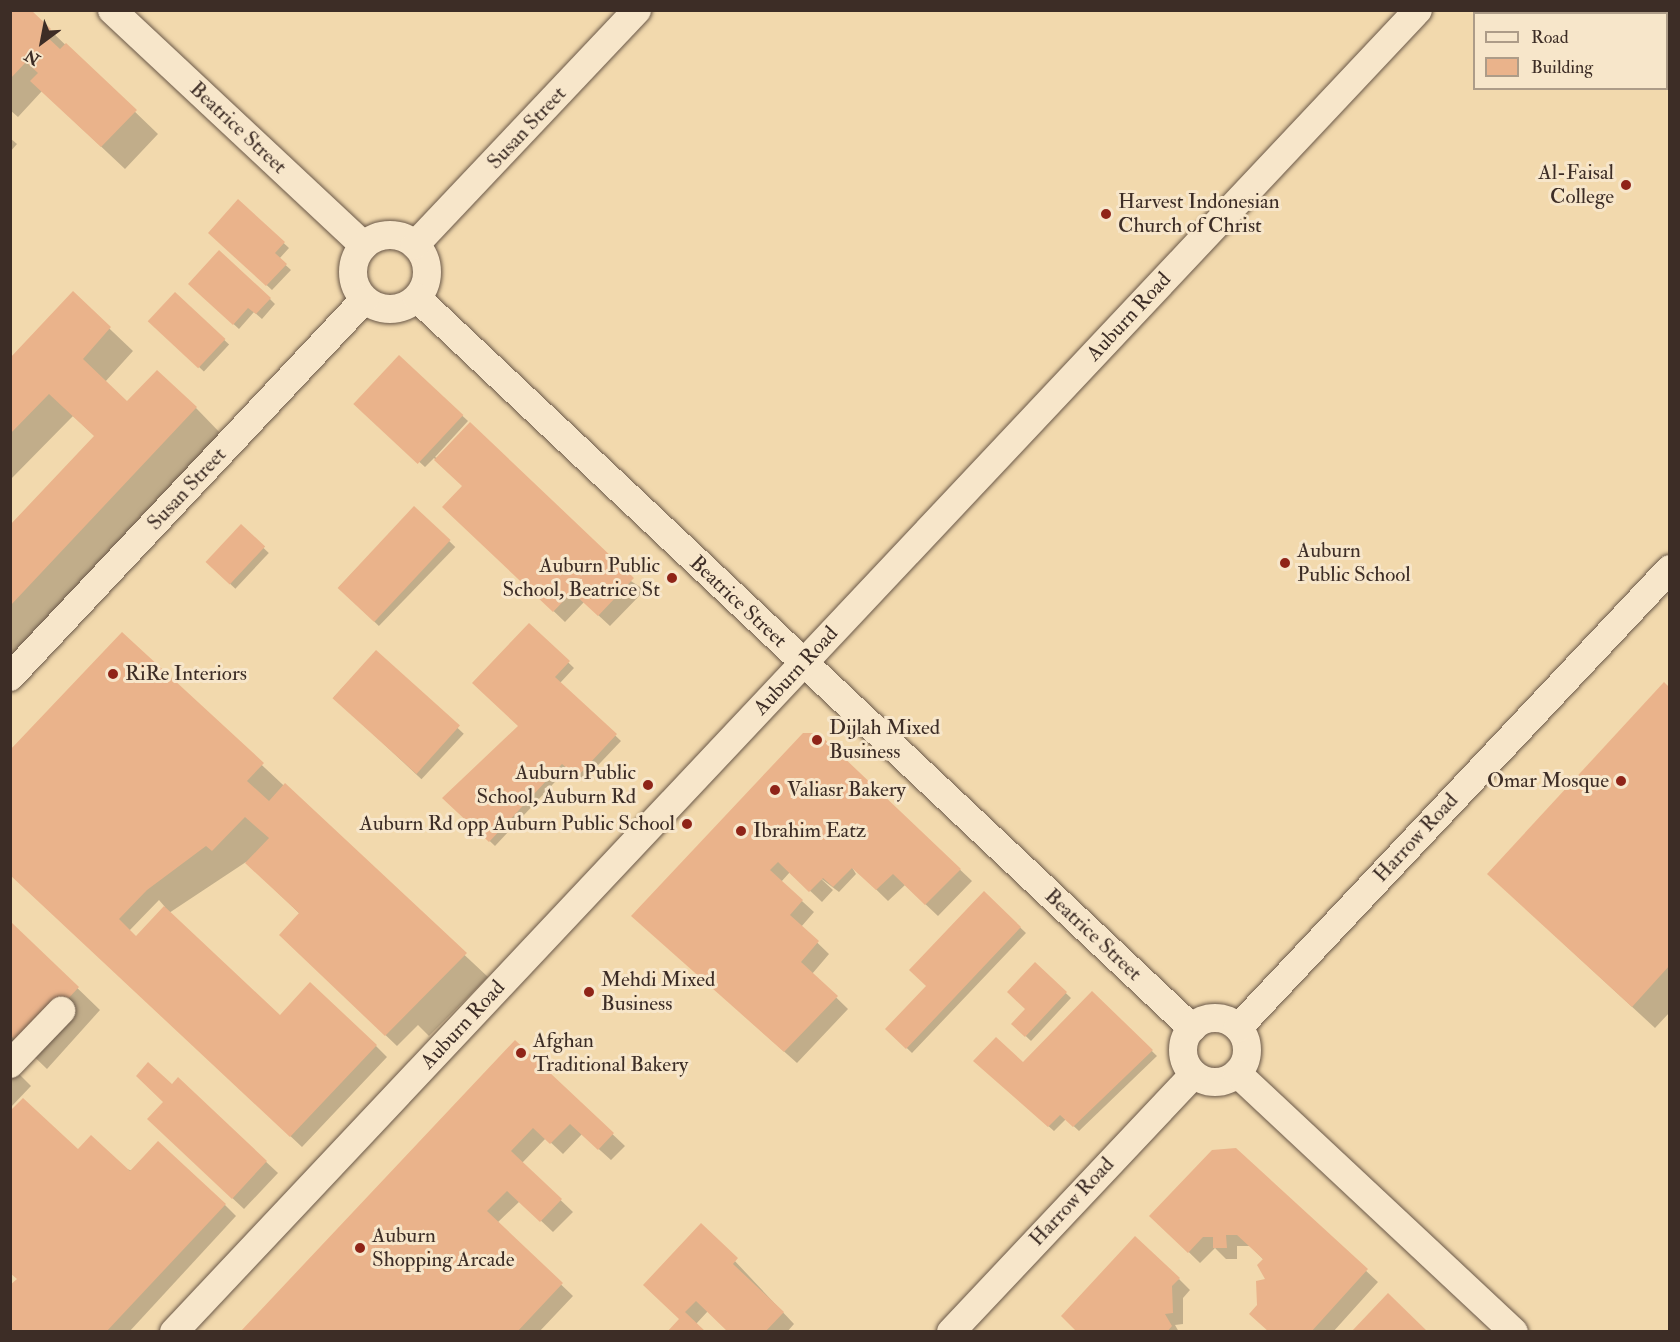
<!DOCTYPE html>
<html>
<head>
<meta charset="utf-8">
<style>
	body { margin:0 }
	#map { position:relative; width:1680px; height:1342px; overflow:hidden; background:#f2d9ad; font-family:"IM FELL Double Pica",serif }
	div>[style] { position:absolute }
	.shadow>* { inset:0; background:#0003; transform-origin:0 0 }
	.building>* { inset:0; background:#eab38b; transform-origin:0 0 }
	.roads { filter:drop-shadow(0 0 2px #6a5848) drop-shadow(0 0 2px #6a5848) }
	.street>* { height:28px; margin:-14px; padding:0 14px; transform-origin:14px; border-radius:14px; background:#f7e6ca }
	.street>.ring { margin:-14px; padding:0; box-sizing:content-box; background:none; border:28px solid #f7e6ca; border-radius:50% }
	.dots>* { width:16px; height:16px; translate:-50% -50%; box-sizing:border-box; border:3px solid #f7e6ca; border-radius:50% }
	span { translate:-50% -50%; white-space:nowrap; text-align:center; line-height:1.15; -webkit-text-stroke:6px #f7e6ca; paint-order:stroke }
	.street-label { font-size:21px; color:#3d2d26 }
	.poi-label { font-size:21px; color:#3d2d26 }
	.right { translate:-100% -50%; text-align:right }
	.left { translate:0 -50%; text-align:left }
	.frame { position:absolute; inset:0; border:12px solid #3d2d26; pointer-events:none }
	.legend { position:absolute; left:1473px; top:12px; width:195px; height:78px; box-sizing:border-box; background:#f7e6ca; border:2px solid #ad9c88; margin:0; padding:8px 10px; list-style:none; font-size:18px; color:#3d2d26 }
	.legend li { display:flex; align-items:center; gap:12px; height:30px }
	.legend b { width:30px; border:2px solid #ad9c88 }
	.north { position:absolute; left:12px; top:12px; width:60px; height:60px; -webkit-text-stroke:4px #f7e6ca; paint-order:stroke; rotate:212deg; font-size:16px; font-weight:700; line-height:24px; text-align:center; color:#3d2d26 }
	.north::after { content:''; display:block; margin:auto; width:21px; height:27px; background:#3d2d26; clip-path:polygon(50% 0,100% 100%,50% 72%,0 100%) }
</style>
</head>
<body>
<div id="map">
	<div class="shadow">
		<div style="clip-path:polygon(10px 10px,50px 30px,158px 134px,125px 169px,42px 91px,18px 117px,10px 110px)"></div>
		<div style="clip-path:polygon(10px 138px,17px 144px,10px 152px)"></div>
		<div style="clip-path:polygon(238px 201px,289px 248px,279px 259px,291px 270px,272px 290px,215px 238px)"></div>
		<div style="clip-path:polygon(195px 289px,270px 299px,275px 304px,262px 319px,254px 312px,239px 329px)"></div>
		<div style="clip-path:polygon(73px 294px,133px 351px,105px 382px,127px 403px,196px 408px,227px 440px,10px 672px,10px 527px,96px 437px,73px 416px,10px 480px,10px 360px)"></div>
		<div style="left:175px;top:294px;width:74px;height:37px;rotate:43deg"></div>
		<div style="clip-path:polygon(399px 357px,468px 421px,435px 457px,645px 590px,610px 626px,584px 602px,565px 622px,456px 518px,463px 486px,434px 458px,425px 467px,356px 404px)"></div>
		<div style="left:415px;top:508px;width:56px;height:110px;rotate:44deg"></div>
		<div style="left:241px;top:527px;width:38px;height:49px;rotate:43deg"></div>
		<div style="clip-path:polygon(529px 625px,574px 668px,560px 683px,621px 741px,583px 781px,568px 768px,495px 846px,444px 798px,519px 726px)"></div>
		<div style="clip-path:polygon(evenodd,122px 634px,488px 977px,429px 1036px,418px 1025px,397px 1046px,292px 946px,300px 914px,246px 862px,169px 913px,280px 1017px,376px 1046px,387px 1057px,302px 1147px,10px 874px,122px 634px,159px 900px,165px 907px,136px 938px,129px 931px,159px 900px)"></div>
		<div style="left:376px;top:652px;width:120px;height:62px;rotate:43deg"></div>
		<div style="clip-path:polygon(1670px 690px,1670px 1012px,1655px 1028px,1512px 896px)"></div>
		<div style="clip-path:polygon(817px 734px,972px 881px,938px 916px,905px 885px,888px 901px,850px 864px,856px 874px,839px 892px,819px 877px,833px 890px,822px 902px,790px 872px,781px 882px,814px 912px,801px 927px,829px 954px,812px 974px,848px 1009px,797px 1063px,645px 927px)"></div>
		<div style="clip-path:polygon(984px 893px,1026px 933px,912px 1053px,887px 1029px,928px 986px)"></div>
		<div style="clip-path:polygon(10px 923px,100px 1010px,47px 1069px,21px 1044px,10px 1056px)"></div>
		<div style="clip-path:polygon(1035px 964px,1071px 998px,1031px 1041px,1013px 1024px,1027px 1009px)"></div>
		<div style="clip-path:polygon(1092px 993px,1157px 1056px,1079px 1131px,1066px 1119px,1054px 1131px,981px 1066px,1023px 1065px)"></div>
		<div style="clip-path:polygon(515px 1042px,625px 1146px,611px 1160px,582px 1134px,563px 1154px,546px 1138px,522px 1163px,573px 1212px,553px 1232px,520px 1201px,497px 1223px,573px 1296px,539px 1332px,242px 1332px)"></div>
		<div style="clip-path:polygon(10px 1065px,31px 1086px,10px 1108px)"></div>
		<div style="clip-path:polygon(178px 1079px,278px 1173px,244px 1209px,160px 1130px)"></div>
		<div style="clip-path:polygon(1235px 1149px,1378px 1282px,1333px 1332px,1270px 1332px,1259px 1306px,1268px 1280px,1264px 1260px,1250px 1246px,1237px 1246px,1237px 1259px,1226px 1259px,1215px 1248px,1200px 1263px,1163px 1227px)"></div>
		<div style="clip-path:polygon(78px 1151px,225px 1205px,236px 1216px,129px 1332px,10px 1332px,18px 1279px)"></div>
		<div style="clip-path:polygon(702px 1226px,794px 1324px,787px 1332px,730px 1332px,708px 1311px,696px 1324px,681px 1319px)"></div>
		<div style="clip-path:polygon(1179px 1279px,1190px 1290px,1183px 1298px,1183px 1324px,1175px 1325px,1179px 1332px,1079px 1332px)"></div>
	</div>
	<div class="building">
		<div style="clip-path:polygon(10px 10px,31px 10px,51px 29px,45px 35px,60px 49px,66px 43px,137px 110px,101px 147px,30px 81px,38px 73px,26px 62px,10px 79px)"></div>
		<div style="clip-path:polygon(238px 199px,285px 242px,275px 253px,287px 264px,266px 286px,208px 233px)"></div>
		<div style="clip-path:polygon(219px 250px,271px 298px,256px 314px,248px 308px,233px 325px,188px 284px)"></div>
		<div style="clip-path:polygon(73px 291px,111px 327px,83px 359px,127px 401px,157px 370px,197px 407px,10px 606px,10px 525px,94px 436px,49px 394px,10px 434px,10px 358px)"></div>
		<div style="left:175px;top:292px;width:69px;height:40px;rotate:43deg"></div>
		<div style="left:399px;top:355px;width:88px;height:67px;rotate:43deg"></div>
		<div style="clip-path:polygon(470px 422px,634px 578px,598px 616px,572px 592px,553px 612px,442px 507px,462px 486px,434px 460px)"></div>
		<div style="left:414px;top:506px;width:50px;height:112px;rotate:43deg"></div>
		<div style="left:241px;top:524px;width:33px;height:52px;rotate:43deg"></div>
		<div style="clip-path:polygon(529px 623px,570px 661px,555px 677px,617px 734px,577px 777px,562px 764px,489px 842px,442px 798px,518px 726px,472px 683px)"></div>
		<div style="clip-path:polygon(122px 632px,264px 763px,247px 781px,269px 801px,285px 783px,467px 953px,385px 1036px,279px 935px,299px 913px,245px 863px,269px 838px,245px 817px,212px 851px,206px 846px,147px 890px,119px 919px,136px 936px,164px 906px,280px 1015px,310px 982px,377px 1045px,290px 1137px,10px 875px,10px 750px)"></div>
		<div style="left:376px;top:650px;width:113px;height:65px;rotate:42deg"></div>
		<div style="clip-path:polygon(1664px 682px,1670px 688px,1670px 965px,1632px 1007px,1487px 874px)"></div>
		<div style="clip-path:polygon(803px 733px,818px 733px,961px 869px,925px 905px,893px 874px,876px 890px,852px 868px,833px 887px,823px 878px,809px 892px,778px 862px,770px 870px,803px 900px,790px 915px,819px 941px,801px 962px,838px 996px,784px 1052px,631px 916px)"></div>
		<div style="clip-path:polygon(984px 891px,1021px 927px,906px 1049px,885px 1029px,926px 986px,909px 970px)"></div>
		<div style="clip-path:polygon(10px 921px,79px 987px,23px 1047px,10px 1035px)"></div>
		<div style="clip-path:polygon(1035px 962px,1067px 992px,1025px 1037px,1011px 1024px,1025px 1009px,1007px 992px)"></div>
		<div style="clip-path:polygon(1092px 991px,1153px 1050px,1073px 1127px,1060px 1115px,1048px 1127px,973px 1061px,996px 1037px,1023px 1062px)"></div>
		<div style="clip-path:polygon(515px 1040px,614px 1133px,598px 1150px,570px 1124px,550px 1144px,533px 1128px,511px 1151px,562px 1199px,540px 1222px,507px 1191px,487px 1211px,563px 1283px,517px 1332px,240px 1332px)"></div>
		<div style="clip-path:polygon(148px 1062px,172px 1084px,178px 1077px,267px 1161px,232px 1199px,147px 1119px,163px 1102px,136px 1076px)"></div>
		<div style="clip-path:polygon(23px 1098px,78px 1149px,91px 1135px,130px 1171px,158px 1141px,226px 1204px,106px 1332px,10px 1332px,10px 1285px,17px 1279px,10px 1273px,10px 1111px)"></div>
		<div style="clip-path:polygon(1236px 1148px,1368px 1269px,1311px 1332px,1269px 1332px,1249px 1314px,1257px 1305px,1256px 1281px,1265px 1279px,1257px 1265px,1263px 1259px,1237px 1235px,1226px 1235px,1227px 1248px,1213px 1248px,1213px 1237px,1203px 1237px,1188px 1253px,1149px 1216px,1212px 1150px)"></div>
		<div style="clip-path:polygon(701px 1223px,738px 1258px,733px 1264px,784px 1312px,765px 1332px,728px 1332px,696px 1301px,685px 1312px,706px 1332px,667px 1332px,679px 1319px,643px 1285px)"></div>
		<div style="clip-path:polygon(1135px 1236px,1180px 1278px,1172px 1286px,1173px 1313px,1165px 1314px,1172px 1326px,1167px 1332px,1077px 1332px,1061px 1316px)"></div>
		<div style="clip-path:polygon(1388px 1293px,1428px 1332px,1351px 1332px)"></div>
	</div>
	<div class="roads">
		<div class="street">
			<div style="left:112px;top:10px;width:345px;rotate:43.1deg"></div>
			<div class="ring" style="left:353px;top:235px;width:46px;height:46px"></div>
			<div style="left:415px;top:245px;width:323px;rotate:-46.6deg"></div>
			<div style="left:417px;top:298px;width:1065px;rotate:43.29deg"></div>
			<div style="left:10px;top:677px;width:517px;rotate:-46.8deg"></div>
			<div class="ring" style="left:1183px;top:1018px;width:36px;height:36px"></div>
			<div style="left:1238px;top:1028px;width:630px;rotate:-46.74deg"></div>
			<div style="left:10px;top:1064px;width:74px;rotate:-46.1deg"></div>
			<div style="left:1237px;top:1073px;width:379px;rotate:43.1deg"></div>
			<div style="left:174px;top:1332px;width:1815px;rotate:-46.74deg"></div>
			<div style="left:951px;top:1332px;width:354px;rotate:-46.7deg"></div>
		</div>
	</div>
	<div class="dots">
		<div style="left:1626px;top:185px;background:#8f2418"></div>
		<div style="left:1106px;top:214px;background:#8f2418"></div>
		<div style="left:1285px;top:563px;background:#8f2418"></div>
		<div style="left:672px;top:578px;background:#8f2418"></div>
		<div style="left:113px;top:674px;background:#8f2418"></div>
		<div style="left:817px;top:740px;background:#8f2418"></div>
		<div style="left:1621px;top:781px;background:#8f2418"></div>
		<div style="left:648px;top:785px;background:#8f2418"></div>
		<div style="left:775px;top:790px;background:#8f2418"></div>
		<div style="left:687px;top:824px;background:#8f2418"></div>
		<div style="left:741px;top:831px;background:#8f2418"></div>
		<div style="left:589px;top:992px;background:#8f2418"></div>
		<div style="left:521px;top:1053px;background:#8f2418"></div>
		<div style="left:360px;top:1248px;background:#8f2418"></div>
	</div>
	<div class="street-label">
		<span style="left:238px;top:128px;rotate:43deg">Beatrice Street</span>
		<span style="left:527px;top:128px;rotate:-47deg">Susan Street</span>
		<span style="left:1129px;top:317px;rotate:-47deg">Auburn Road</span>
		<span style="left:187px;top:489px;rotate:-47deg">Susan Street</span>
		<span style="left:738px;top:602px;rotate:43deg">Beatrice Street</span>
		<span style="left:796px;top:671px;rotate:-47deg">Auburn Road</span>
		<span style="left:1416px;top:838px;rotate:-47deg">Harrow Road</span>
		<span style="left:1093px;top:935px;rotate:43deg">Beatrice Street</span>
		<span style="left:463px;top:1025px;rotate:-47deg">Auburn Road</span>
		<span style="left:1072px;top:1202px;rotate:-47deg">Harrow Road</span>
	</div>
	<div class="poi-label">
		<span class="right" style="left:1614px;top:185px">Al-Faisal<br>College</span>
		<span class="left" style="left:1118px;top:214px">Harvest Indonesian<br>Church of Christ</span>
		<span class="left" style="left:1297px;top:563px">Auburn<br>Public School</span>
		<span class="right" style="left:660px;top:578px">Auburn Public<br>School, Beatrice St</span>
		<span class="left" style="left:125px;top:674px">RiRe Interiors</span>
		<span class="left" style="left:829px;top:740px">Dijlah Mixed<br>Business</span>
		<span class="right" style="left:636px;top:785px">Auburn Public<br>School, Auburn Rd</span>
		<span class="right" style="left:1609px;top:781px">Omar Mosque</span>
		<span class="left" style="left:787px;top:790px">Valiasr Bakery</span>
		<span class="right" style="left:675px;top:824px">Auburn Rd opp Auburn Public School</span>
		<span class="left" style="left:753px;top:831px">Ibrahim Eatz</span>
		<span class="left" style="left:601px;top:992px">Mehdi Mixed<br>Business</span>
		<span class="left" style="left:533px;top:1053px">Afghan<br>Traditional Bakery</span>
		<span class="left" style="left:372px;top:1248px">Auburn<br>Shopping Arcade</span>
	</div>
	<div class="frame"></div>
	<ul class="legend">
	<li><b style="height:8px;background:#f7e6ca"></b>Road</li>
	<li><b style="height:16px;background:#eab38b"></b>Building</li>
	</ul>
	<div class="north">N</div>
</div>
</body>
</html>
